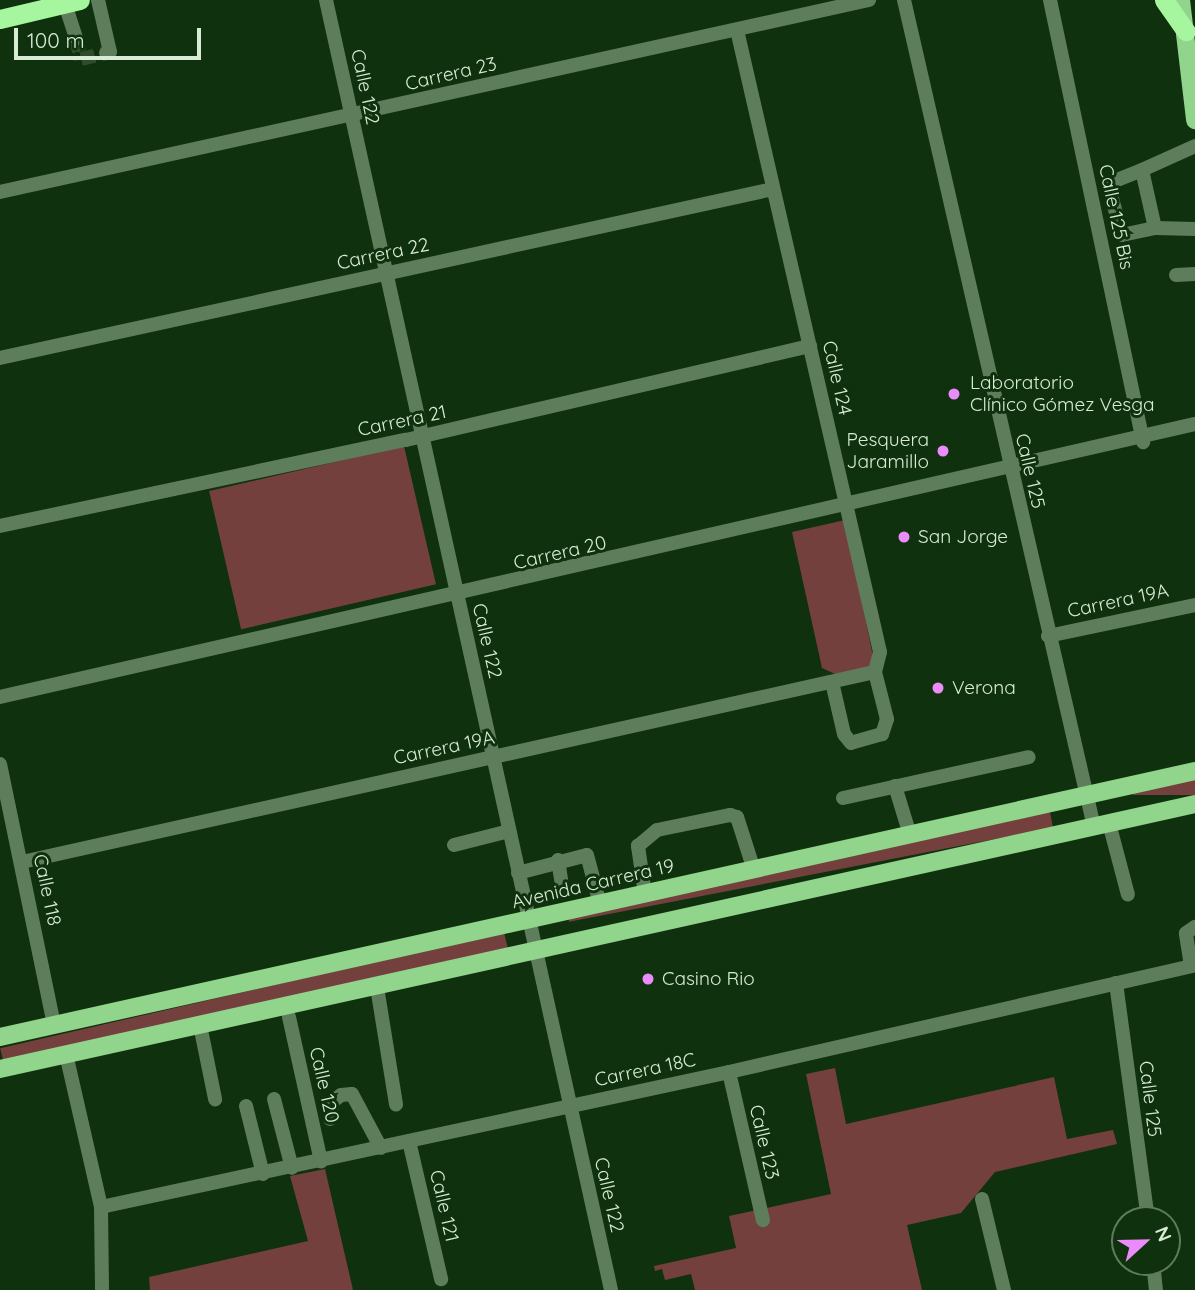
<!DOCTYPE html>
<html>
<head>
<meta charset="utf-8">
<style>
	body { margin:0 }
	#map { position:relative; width:1195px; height:1290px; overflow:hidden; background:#0f310d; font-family:Quicksand,sans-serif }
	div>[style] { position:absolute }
	.green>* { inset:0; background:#74403e; transform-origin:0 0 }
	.minor-tunnel>* { height:14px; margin-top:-7px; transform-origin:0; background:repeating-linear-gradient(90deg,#2d4d2b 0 14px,transparent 0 21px) }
	.minor>* { height:14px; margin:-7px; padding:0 7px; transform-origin:7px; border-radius:7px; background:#5e7e5b }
	.major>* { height:18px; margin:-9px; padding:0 9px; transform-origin:9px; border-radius:9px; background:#91d48b }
	.highway>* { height:19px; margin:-9.5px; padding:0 9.5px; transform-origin:9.5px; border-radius:9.5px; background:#a5f69e }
	.dots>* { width:19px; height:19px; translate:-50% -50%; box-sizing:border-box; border:4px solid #0f310d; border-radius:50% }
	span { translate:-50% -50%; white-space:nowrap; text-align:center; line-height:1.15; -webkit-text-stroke:6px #0f310d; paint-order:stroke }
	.street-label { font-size:19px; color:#d7ebd5 }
	.poi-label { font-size:19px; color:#d7ebd5 }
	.left { translate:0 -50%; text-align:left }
	.right { translate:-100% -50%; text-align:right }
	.north { position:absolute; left:1111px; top:1206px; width:70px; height:70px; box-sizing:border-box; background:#0f310d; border:2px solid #5f7b5d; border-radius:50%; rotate:68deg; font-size:19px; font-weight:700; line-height:28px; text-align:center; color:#d7ebd5 }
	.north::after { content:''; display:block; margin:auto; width:24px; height:32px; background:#ec8cfa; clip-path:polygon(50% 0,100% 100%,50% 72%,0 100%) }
	.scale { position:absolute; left:14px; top:28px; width:187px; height:32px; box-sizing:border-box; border:4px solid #d7ebd5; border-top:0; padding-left:9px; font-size:21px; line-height:24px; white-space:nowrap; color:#d7ebd5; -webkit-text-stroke:5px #0f310d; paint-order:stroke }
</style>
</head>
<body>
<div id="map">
	<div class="green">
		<div style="left:404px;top:446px;width:142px;height:200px;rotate:77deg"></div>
		<div style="clip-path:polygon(845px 520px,875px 666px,835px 674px,822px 668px,792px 532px)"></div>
		<div style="left:1195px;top:780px;width:15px;height:62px;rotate:90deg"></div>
		<div style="left:1050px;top:812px;width:16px;height:493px;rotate:79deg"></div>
		<div style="left:504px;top:932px;width:17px;height:517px;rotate:77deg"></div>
		<div style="clip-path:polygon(835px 1068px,846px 1124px,1054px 1077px,1067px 1139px,1113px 1130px,1117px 1144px,995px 1172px,961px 1213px,907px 1225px,922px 1290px,695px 1290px,691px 1274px,665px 1280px,662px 1269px,655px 1271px,654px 1266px,736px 1248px,729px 1216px,831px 1194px,806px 1074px)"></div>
		<div style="clip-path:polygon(325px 1169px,353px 1290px,150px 1290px,149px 1277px,308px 1241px,290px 1176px)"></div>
	</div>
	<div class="minor-tunnel">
		<div style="left:76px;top:38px;width:22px;rotate:77deg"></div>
		<div style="left:81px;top:59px;width:26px;rotate:-13deg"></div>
		<div style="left:561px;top:880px;width:17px;rotate:73deg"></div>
	</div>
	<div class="minor">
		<div style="left:98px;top:0;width:53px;rotate:77deg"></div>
		<div style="left:110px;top:52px;width:4px;rotate:166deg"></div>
		<div style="left:326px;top:0;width:1321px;rotate:77.54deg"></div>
		<div style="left:904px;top:0;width:849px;rotate:77.06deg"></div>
		<div style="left:1050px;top:0;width:452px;rotate:78.1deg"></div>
		<div style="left:65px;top:4px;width:36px;rotate:72deg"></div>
		<div style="left:737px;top:30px;width:638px;rotate:77.05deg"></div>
		<div style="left:880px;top:652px;width:21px;rotate:104deg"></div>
		<div style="left:875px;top:672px;width:49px;rotate:75.7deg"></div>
		<div style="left:887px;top:719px;width:16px;rotate:108deg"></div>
		<div style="left:882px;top:734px;width:32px;rotate:164deg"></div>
		<div style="left:851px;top:743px;width:11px;rotate:-128deg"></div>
		<div style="left:844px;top:734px;width:53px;rotate:-103deg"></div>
		<div style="left:1195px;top:146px;width:58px;rotate:155.6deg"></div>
		<div style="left:1142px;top:170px;width:59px;rotate:77.4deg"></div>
		<div style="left:1155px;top:228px;width:40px;rotate:1.4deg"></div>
		<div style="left:1142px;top:170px;width:37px;rotate:158deg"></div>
		<div style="left:1108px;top:184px;width:53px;rotate:74.6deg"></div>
		<div style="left:1122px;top:235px;width:34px;rotate:-12deg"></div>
		<div style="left:0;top:192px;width:890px;rotate:-12.46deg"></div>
		<div style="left:1176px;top:275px;width:19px;rotate:-3deg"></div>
		<div style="left:0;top:358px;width:791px;rotate:-12.33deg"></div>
		<div style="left:0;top:526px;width:415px;rotate:-12deg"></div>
		<div style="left:406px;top:440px;width:415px;rotate:-13.1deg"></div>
		<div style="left:1048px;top:636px;width:150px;rotate:-11.9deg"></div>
		<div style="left:0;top:697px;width:1226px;rotate:-12.87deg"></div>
		<div style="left:0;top:764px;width:267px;rotate:78.3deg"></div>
		<div style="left:895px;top:786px;width:51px;rotate:73deg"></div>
		<div style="left:843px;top:798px;width:190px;rotate:-12.4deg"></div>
		<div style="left:1109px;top:823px;width:74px;rotate:75.2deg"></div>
		<div style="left:454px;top:845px;width:57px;rotate:-14.3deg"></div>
		<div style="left:558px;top:860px;width:20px;rotate:81deg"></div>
		<div style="left:22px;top:862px;width:874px;rotate:-12.56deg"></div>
		<div style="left:518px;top:873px;width:71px;rotate:-14.6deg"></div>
		<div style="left:587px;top:855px;width:51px;rotate:75.1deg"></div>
		<div style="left:645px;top:894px;width:49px;rotate:-98.3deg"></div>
		<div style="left:638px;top:846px;width:25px;rotate:-40deg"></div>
		<div style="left:657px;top:830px;width:75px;rotate:-11.6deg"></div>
		<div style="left:730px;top:815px;width:7px;rotate:16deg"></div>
		<div style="left:737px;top:817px;width:56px;rotate:72.2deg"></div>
		<div style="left:1191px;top:966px;width:33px;rotate:-99deg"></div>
		<div style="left:1186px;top:933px;width:11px;rotate:-34deg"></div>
		<div style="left:1116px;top:983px;width:239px;rotate:82.3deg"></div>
		<div style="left:377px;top:987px;width:119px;rotate:80.8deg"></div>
		<div style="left:289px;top:1017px;width:148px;rotate:77.5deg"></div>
		<div style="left:200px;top:1025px;width:76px;rotate:78.5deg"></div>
		<div style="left:66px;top:1054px;width:157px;rotate:77.1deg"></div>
		<div style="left:101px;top:1207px;width:83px;rotate:89.3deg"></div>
		<div style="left:729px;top:1072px;width:152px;rotate:77.1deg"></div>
		<div style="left:274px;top:1099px;width:71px;rotate:75.4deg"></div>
		<div style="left:246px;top:1106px;width:70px;rotate:76deg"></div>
		<div style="left:330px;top:1119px;width:17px;rotate:-83deg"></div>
		<div style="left:332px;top:1102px;width:11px;rotate:-38deg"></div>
		<div style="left:341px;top:1095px;width:11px;rotate:-5deg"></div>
		<div style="left:352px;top:1094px;width:61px;rotate:61.8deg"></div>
		<div style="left:409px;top:1141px;width:142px;rotate:76.9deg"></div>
		<div style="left:982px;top:1199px;width:94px;rotate:76.4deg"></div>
		<div style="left:101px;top:1207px;width:642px;rotate:-12.13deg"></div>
		<div style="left:729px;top:1072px;width:478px;rotate:-12.9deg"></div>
		<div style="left:1153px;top:1262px;width:28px;rotate:84deg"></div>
	</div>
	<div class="major">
		<div style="left:1181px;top:0;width:121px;rotate:83.3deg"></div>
		<div style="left:0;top:1037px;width:1224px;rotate:-12.55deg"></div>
		<div style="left:0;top:1069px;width:1224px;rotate:-12.5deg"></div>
	</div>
	<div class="highway">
		<div style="left:1164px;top:0;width:38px;rotate:55deg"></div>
		<div style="left:0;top:19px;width:82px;rotate:-13.4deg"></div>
	</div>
	<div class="dots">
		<div style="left:954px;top:394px;background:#ec8cfa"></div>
		<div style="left:943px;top:451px;background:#ec8cfa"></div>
		<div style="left:904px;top:537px;background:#ec8cfa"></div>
		<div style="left:938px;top:688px;background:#ec8cfa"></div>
		<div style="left:648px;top:979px;background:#ec8cfa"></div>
	</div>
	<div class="street-label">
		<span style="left:451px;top:74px;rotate:-13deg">Carrera 23</span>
		<span style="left:365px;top:87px;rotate:78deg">Calle 122</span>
		<span style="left:1116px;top:217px;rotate:78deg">Calle 125 Bis</span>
		<span style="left:383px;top:254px;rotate:-12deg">Carrera 22</span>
		<span style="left:837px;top:378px;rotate:77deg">Calle 124</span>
		<span style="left:402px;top:421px;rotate:-12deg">Carrera 21</span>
		<span style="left:1030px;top:471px;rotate:77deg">Calle 125</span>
		<span style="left:560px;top:553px;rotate:-13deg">Carrera 20</span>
		<span style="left:1118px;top:601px;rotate:-12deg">Carrera 19A</span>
		<span style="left:487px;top:641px;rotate:77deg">Calle 122</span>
		<span style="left:444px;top:748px;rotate:-12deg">Carrera 19A</span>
		<span style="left:593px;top:884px;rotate:-13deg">Avenida Carrera 19</span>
		<span style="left:47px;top:890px;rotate:78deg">Calle 118</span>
		<span style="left:645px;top:1070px;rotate:-12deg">Carrera 18C</span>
		<span style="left:324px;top:1085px;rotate:77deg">Calle 120</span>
		<span style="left:1150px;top:1099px;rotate:83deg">Calle 125</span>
		<span style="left:764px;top:1142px;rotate:77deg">Calle 123</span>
		<span style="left:609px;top:1195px;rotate:77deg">Calle 122</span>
		<span style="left:444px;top:1206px;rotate:77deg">Calle 121</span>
	</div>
	<div class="poi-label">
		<span class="left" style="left:970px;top:394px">Laboratorio<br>Clínico Gómez Vesga</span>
		<span class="right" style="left:929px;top:451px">Pesquera<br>Jaramillo</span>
		<span class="left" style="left:918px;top:537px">San Jorge</span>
		<span class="left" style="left:952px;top:688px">Verona</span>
		<span class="left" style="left:662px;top:979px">Casino Rio</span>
	</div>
	<div class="north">N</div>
	<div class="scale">100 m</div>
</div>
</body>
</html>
